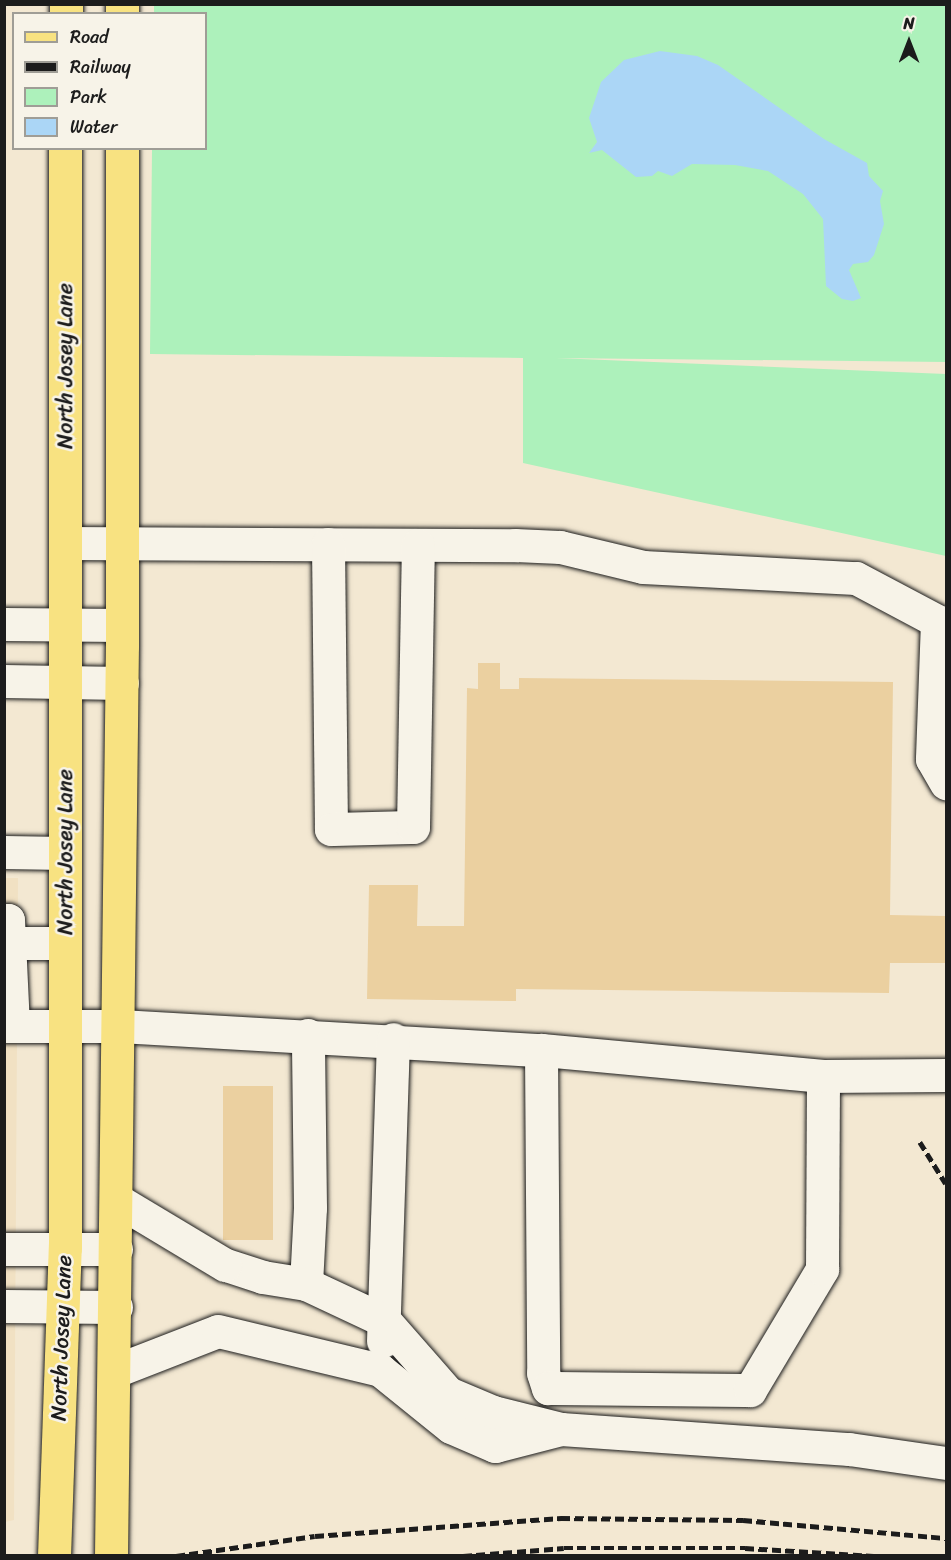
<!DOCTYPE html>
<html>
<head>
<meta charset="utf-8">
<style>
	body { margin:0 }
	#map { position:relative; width:951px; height:1560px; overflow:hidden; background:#f3e8d2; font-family:Sriracha,sans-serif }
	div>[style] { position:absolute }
	.built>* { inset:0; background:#f1e1c3 }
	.green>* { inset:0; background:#adf1bb }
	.water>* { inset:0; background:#abd6f6 }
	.building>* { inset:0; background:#ebd0a0; transform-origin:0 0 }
	.roads { filter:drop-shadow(0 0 2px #1c1c1c) drop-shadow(0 0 2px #1c1c1c) }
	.minor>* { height:33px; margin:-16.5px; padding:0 16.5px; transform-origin:16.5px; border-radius:16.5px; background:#f7f3e8 }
	.major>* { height:33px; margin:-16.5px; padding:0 16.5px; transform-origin:16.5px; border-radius:16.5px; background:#f8e281 }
	.rail>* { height:4.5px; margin-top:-2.25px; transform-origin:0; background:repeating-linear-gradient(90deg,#1c1c1c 0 9px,transparent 0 13.5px) }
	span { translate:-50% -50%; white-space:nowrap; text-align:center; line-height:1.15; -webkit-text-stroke:5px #f7f3e8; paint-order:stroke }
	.street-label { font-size:22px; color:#1c1c1c }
	.frame { position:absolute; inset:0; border:6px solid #1c1c1c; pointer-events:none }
	.legend { position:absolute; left:12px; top:12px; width:195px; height:138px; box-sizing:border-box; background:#f7f3e8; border:2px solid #9f9d96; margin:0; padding:8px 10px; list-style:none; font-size:18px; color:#1c1c1c }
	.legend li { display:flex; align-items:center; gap:12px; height:30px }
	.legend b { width:30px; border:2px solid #9f9d96 }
	.north { position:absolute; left:879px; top:12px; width:60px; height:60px; -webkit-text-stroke:4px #f7f3e8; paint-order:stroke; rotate:0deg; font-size:16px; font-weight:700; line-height:24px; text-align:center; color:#1c1c1c }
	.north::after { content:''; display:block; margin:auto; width:21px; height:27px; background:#1c1c1c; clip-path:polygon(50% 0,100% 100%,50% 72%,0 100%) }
</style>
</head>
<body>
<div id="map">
	<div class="built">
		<div style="clip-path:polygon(4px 878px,18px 878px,14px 1520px,5px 1522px)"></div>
	</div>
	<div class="green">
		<div style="clip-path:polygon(154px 5px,946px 5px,946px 362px,556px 358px,946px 374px,946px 556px,523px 463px,523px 358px,150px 354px,152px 149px,206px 148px,206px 14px,154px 13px)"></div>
	</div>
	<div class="water">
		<div style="clip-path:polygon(660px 51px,697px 56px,718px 65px,824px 139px,867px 163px,869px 176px,883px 191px,880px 201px,884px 224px,874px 255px,868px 262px,853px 264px,849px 270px,861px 298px,853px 301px,842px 299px,826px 286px,823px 219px,803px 194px,768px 171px,735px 165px,692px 164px,672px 176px,658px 171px,652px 176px,636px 177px,602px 150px,589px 153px,597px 142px,589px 118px,601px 82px,624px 60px)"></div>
	</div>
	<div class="building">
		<div style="clip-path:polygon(478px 663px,500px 663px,500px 689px,519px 689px,519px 678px,893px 682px,890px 915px,946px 916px,946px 963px,890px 963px,889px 993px,516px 989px,516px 1001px,367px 999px,369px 885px,418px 885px,417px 926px,464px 926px,467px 688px,478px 689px)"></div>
		<div style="left:223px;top:1086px;width:50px;height:154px"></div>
	</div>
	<div class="roads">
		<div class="minor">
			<div style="left:65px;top:543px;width:450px;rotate:0.3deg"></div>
			<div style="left:515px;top:545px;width:45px;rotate:2.5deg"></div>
			<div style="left:560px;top:547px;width:85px;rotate:13.5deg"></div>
			<div style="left:643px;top:567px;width:213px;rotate:3deg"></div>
			<div style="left:856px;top:578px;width:92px;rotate:28deg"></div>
			<div style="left:937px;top:621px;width:138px;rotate:92.1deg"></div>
			<div style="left:932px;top:759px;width:28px;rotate:60deg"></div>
			<div style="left:328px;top:544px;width:285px;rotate:89.4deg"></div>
			<div style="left:331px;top:829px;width:82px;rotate:-1.4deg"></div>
			<div style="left:413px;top:827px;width:282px;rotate:-89deg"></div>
			<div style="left:4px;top:624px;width:118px;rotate:0.5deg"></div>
			<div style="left:4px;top:681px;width:118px;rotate:1deg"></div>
			<div style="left:4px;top:852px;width:61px;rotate:0.9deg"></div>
			<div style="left:4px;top:920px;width:4px"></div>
			<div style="left:8px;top:920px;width:106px;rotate:87.3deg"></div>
			<div style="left:9px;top:943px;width:56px"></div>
			<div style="left:4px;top:1026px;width:115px"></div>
			<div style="left:119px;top:1026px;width:423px;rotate:3.3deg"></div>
			<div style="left:541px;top:1050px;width:323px;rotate:89.6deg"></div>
			<div style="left:543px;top:1373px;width:16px;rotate:72deg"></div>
			<div style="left:548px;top:1388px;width:202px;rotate:0.6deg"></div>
			<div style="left:750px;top:1390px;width:141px;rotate:-59.2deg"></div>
			<div style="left:822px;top:1269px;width:193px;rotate:-89.7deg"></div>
			<div style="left:823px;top:1076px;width:283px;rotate:-174.7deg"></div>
			<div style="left:823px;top:1076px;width:123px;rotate:-0.5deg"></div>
			<div style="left:4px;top:1249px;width:112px"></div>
			<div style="left:306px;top:1284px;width:76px;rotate:-87deg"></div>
			<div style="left:310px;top:1208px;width:173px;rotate:-90.7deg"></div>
			<div style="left:4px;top:1306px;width:112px;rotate:0.5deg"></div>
			<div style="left:383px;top:1341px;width:302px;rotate:-88.1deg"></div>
			<div style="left:115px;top:1371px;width:110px;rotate:-21.2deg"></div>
			<div style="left:218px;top:1331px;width:167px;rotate:13.5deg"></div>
			<div style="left:380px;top:1370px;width:91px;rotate:38.8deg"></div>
			<div style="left:451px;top:1427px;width:48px;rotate:23.4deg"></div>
			<div style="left:495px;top:1446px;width:68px;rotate:-14.4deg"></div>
			<div style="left:561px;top:1429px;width:70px;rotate:-166deg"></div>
			<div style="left:493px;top:1412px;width:49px;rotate:-157.1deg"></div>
			<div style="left:448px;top:1393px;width:96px;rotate:-131.2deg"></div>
			<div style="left:385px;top:1321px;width:87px;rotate:-154.9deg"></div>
			<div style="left:306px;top:1284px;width:44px;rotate:-170.8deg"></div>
			<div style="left:263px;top:1277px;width:40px;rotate:-162deg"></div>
			<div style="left:225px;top:1265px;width:126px;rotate:-149deg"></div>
			<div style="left:561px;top:1429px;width:289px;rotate:4deg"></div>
			<div style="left:849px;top:1449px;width:98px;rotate:8.2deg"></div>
		</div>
		<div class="major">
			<div style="left:122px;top:4px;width:10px;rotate:90deg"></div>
			<div style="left:66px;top:14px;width:10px;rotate:-90deg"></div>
			<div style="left:54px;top:1556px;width:308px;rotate:-88deg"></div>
			<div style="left:65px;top:1248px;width:1100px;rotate:-90deg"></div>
			<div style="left:111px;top:1556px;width:910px;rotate:-89.31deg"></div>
			<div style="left:122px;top:646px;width:498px;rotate:-90deg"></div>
		</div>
	</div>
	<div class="rail">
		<div style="left:920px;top:1142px;width:49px;rotate:58.2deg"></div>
		<div style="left:176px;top:1556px;width:140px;rotate:-8.2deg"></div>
		<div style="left:315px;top:1536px;width:247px;rotate:-4.2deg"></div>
		<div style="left:561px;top:1518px;width:182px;rotate:0.6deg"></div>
		<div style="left:743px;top:1520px;width:204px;rotate:5.1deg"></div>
		<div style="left:463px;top:1556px;width:101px;rotate:-4.5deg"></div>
		<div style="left:564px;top:1548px;width:181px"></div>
		<div style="left:745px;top:1548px;width:129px;rotate:3.5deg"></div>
	</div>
	<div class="street-label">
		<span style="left:65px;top:366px;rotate:-90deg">North Josey Lane</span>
		<span style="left:65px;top:852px;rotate:-90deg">North Josey Lane</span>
		<span style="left:61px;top:1338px;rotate:-88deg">North Josey Lane</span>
	</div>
	<div class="frame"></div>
	<ul class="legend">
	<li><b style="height:8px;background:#f8e281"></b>Road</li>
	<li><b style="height:8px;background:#1c1c1c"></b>Railway</li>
	<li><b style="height:16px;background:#adf1bb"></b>Park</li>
	<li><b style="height:16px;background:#abd6f6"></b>Water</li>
	</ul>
	<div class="north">N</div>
</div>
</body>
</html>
